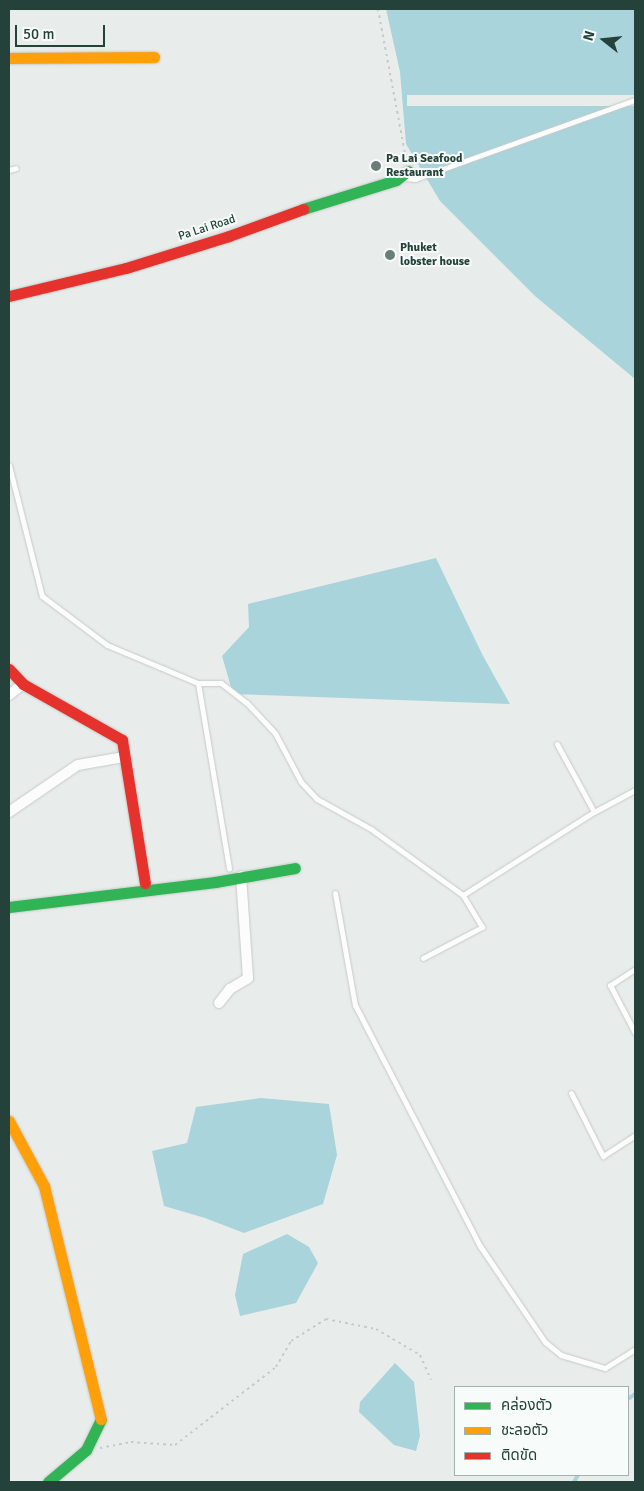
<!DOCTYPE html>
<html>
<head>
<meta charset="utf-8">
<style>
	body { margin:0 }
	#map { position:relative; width:644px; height:1491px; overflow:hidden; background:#e8edeb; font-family:Signika,"Noto Sans Thai",sans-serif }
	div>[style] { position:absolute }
	.water>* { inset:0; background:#a9d4db }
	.pier>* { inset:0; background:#e8edeb; transform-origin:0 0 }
	.stream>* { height:4px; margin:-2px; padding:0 2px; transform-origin:2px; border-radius:2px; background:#a9d4db }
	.path>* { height:2px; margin-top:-1px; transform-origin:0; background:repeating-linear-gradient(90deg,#c3ccca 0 2.5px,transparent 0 6.5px) }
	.roads { filter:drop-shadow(0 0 1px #c5cac8) drop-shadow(0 0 1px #c5cac8) }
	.lane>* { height:5px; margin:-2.5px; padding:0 2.5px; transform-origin:2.5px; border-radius:2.5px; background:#fcfcfc }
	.street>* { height:10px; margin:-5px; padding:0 5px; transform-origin:5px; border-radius:5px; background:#fcfcfc }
	.fast>* { height:11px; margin:-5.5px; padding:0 5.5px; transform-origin:5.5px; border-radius:5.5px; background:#30b455 }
	.slow>* { height:11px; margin:-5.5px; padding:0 5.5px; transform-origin:5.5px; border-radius:5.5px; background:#ff9f0a }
	.jam>* { height:11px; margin:-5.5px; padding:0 5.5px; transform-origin:5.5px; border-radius:5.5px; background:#e5322d }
	.dots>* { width:14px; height:14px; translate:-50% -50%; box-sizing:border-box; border:2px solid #f7fbf9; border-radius:50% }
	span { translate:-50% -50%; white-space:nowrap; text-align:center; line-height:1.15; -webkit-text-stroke:4px #f7fbf9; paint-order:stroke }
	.poi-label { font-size:12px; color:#24423a; font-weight:700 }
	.left { translate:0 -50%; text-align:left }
	.street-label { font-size:12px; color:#24423a }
	.frame { position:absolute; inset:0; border:10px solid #24423a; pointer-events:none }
	.legend { position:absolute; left:454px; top:1386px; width:175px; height:90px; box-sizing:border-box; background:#f7fbf9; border:1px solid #a3b1ad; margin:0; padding:6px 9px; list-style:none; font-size:15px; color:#24423a }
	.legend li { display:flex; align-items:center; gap:10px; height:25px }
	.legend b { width:25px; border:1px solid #a3b1ad }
	.north { position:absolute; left:579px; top:15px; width:50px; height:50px; -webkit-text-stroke:4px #f7fbf9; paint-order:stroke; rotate:286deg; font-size:14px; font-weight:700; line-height:20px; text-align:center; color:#24423a }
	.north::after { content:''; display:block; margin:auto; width:18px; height:22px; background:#24423a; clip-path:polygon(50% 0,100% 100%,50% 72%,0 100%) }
	.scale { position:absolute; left:15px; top:25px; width:90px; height:22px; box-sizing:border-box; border:2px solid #24423a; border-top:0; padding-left:6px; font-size:15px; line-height:18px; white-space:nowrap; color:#24423a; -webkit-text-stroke:4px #f7fbf9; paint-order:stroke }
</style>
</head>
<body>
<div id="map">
	<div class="water">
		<div style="clip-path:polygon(386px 9px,635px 9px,635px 379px,535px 296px,440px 201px,406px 144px,400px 72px)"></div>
		<div style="clip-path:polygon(436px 558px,483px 656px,510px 704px,233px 694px,222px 656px,249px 627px,248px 604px)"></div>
		<div style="clip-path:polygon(261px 1098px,329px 1104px,337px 1155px,323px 1204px,244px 1233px,205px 1218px,164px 1206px,152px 1151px,187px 1143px,196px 1107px)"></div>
		<div style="clip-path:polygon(287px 1234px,309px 1247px,318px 1263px,296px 1303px,240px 1316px,235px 1295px,243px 1254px)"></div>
		<div style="clip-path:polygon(395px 1363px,414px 1382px,420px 1436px,416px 1451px,394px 1445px,359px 1412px,360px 1402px)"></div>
	</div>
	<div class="pier">
		<div style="left:635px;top:95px;width:11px;height:228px;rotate:90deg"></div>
	</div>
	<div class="stream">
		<div style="left:628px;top:1399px;width:9px;rotate:-36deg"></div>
		<div style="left:574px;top:1482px;width:8px;rotate:-60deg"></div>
	</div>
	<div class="path">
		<div style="left:378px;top:9px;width:153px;rotate:79.4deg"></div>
		<div style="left:100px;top:1448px;width:32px;rotate:-11deg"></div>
		<div style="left:131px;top:1442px;width:44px;rotate:3.9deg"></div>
		<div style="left:175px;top:1445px;width:128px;rotate:-37.7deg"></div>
		<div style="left:276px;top:1367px;width:30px;rotate:-60deg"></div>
		<div style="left:291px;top:1341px;width:41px;rotate:-32.2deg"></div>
		<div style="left:326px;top:1319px;width:51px;rotate:11.3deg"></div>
		<div style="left:376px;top:1329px;width:51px;rotate:30.6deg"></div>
		<div style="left:420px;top:1355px;width:27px;rotate:66deg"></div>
	</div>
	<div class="roads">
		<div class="lane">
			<div style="left:9px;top:170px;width:7px;rotate:-16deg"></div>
			<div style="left:405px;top:178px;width:10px;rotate:6deg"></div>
			<div style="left:415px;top:179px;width:234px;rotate:-19.8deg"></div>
			<div style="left:9px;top:465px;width:135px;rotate:75.9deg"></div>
			<div style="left:42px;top:596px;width:81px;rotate:37deg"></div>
			<div style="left:107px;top:645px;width:99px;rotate:22.7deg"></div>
			<div style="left:198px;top:683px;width:188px;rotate:80.5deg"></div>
			<div style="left:198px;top:683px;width:23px"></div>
			<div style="left:221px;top:683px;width:33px;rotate:38deg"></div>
			<div style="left:247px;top:703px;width:41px;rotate:47deg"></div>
			<div style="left:275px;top:733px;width:55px;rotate:62deg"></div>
			<div style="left:301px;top:782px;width:23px;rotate:47deg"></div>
			<div style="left:317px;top:799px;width:62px;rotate:29.1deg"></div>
			<div style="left:371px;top:829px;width:113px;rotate:35.7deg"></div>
			<div style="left:463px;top:895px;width:155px;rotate:-32.4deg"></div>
			<div style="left:594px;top:812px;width:47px;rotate:-28.2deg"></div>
			<div style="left:557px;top:744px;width:77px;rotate:61.4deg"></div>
			<div style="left:335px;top:893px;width:114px;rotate:79.9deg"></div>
			<div style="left:355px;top:1005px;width:271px;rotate:62.6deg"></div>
			<div style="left:480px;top:1246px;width:116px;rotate:55.9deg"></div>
			<div style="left:545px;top:1342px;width:21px;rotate:39deg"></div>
			<div style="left:561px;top:1355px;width:46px;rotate:16.5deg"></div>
			<div style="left:605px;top:1368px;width:36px;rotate:-32deg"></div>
			<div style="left:423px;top:958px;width:67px;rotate:-27.7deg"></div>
			<div style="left:482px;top:927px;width:37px;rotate:-121deg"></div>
			<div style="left:635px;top:969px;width:30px;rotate:147deg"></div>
			<div style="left:610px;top:985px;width:54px;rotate:62.5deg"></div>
			<div style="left:571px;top:1093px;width:71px;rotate:63.1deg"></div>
			<div style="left:603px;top:1156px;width:38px;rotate:-33deg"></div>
		</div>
		<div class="street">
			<div style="left:9px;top:695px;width:18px;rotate:-38deg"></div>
			<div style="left:9px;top:812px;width:83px;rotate:-34.3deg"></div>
			<div style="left:78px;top:765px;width:47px;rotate:-9.9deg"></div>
			<div style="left:219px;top:1003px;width:18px;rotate:-52deg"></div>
			<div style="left:230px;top:989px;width:21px;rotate:-31deg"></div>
			<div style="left:248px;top:978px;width:102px;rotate:-93.9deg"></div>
		</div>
		<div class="fast">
			<div style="left:303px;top:209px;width:97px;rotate:-17.3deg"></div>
			<div style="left:396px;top:180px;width:15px;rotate:-37deg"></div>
			<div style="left:9px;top:907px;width:208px;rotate:-6.9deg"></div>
			<div style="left:215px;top:882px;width:81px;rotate:-9.9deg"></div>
			<div style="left:48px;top:1482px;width:50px;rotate:-40.1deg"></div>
			<div style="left:86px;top:1450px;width:34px;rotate:-64deg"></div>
		</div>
		<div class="slow">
			<div style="left:9px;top:58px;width:145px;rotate:-0.4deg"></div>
			<div style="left:9px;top:1121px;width:74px;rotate:61.7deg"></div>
			<div style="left:44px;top:1186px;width:240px;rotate:76.3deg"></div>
		</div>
		<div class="jam">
			<div style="left:9px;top:296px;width:120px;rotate:-13.5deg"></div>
			<div style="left:126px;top:268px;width:108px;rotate:-17.3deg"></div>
			<div style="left:229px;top:236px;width:79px;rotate:-20deg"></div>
			<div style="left:9px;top:669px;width:21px;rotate:47deg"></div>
			<div style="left:23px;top:684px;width:114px;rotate:29.5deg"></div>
			<div style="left:122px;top:740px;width:145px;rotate:80.9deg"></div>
		</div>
	</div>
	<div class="dots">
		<div style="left:376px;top:166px;background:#697e78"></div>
		<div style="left:390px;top:255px;background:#697e78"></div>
	</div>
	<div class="poi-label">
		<span class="left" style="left:386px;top:166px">Pa Lai Seafood<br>Restaurant</span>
		<span class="left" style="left:400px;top:255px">Phuket<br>lobster house</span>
	</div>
	<div class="street-label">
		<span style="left:207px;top:228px;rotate:-18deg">Pa Lai Road</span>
	</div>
	<div class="frame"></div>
	<ul class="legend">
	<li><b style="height:6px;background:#30b455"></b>คล่องตัว</li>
	<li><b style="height:6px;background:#ff9f0a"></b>ชะลอตัว</li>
	<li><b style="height:6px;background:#e5322d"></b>ติดขัด</li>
	</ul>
	<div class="north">N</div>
	<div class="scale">50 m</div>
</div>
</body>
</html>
